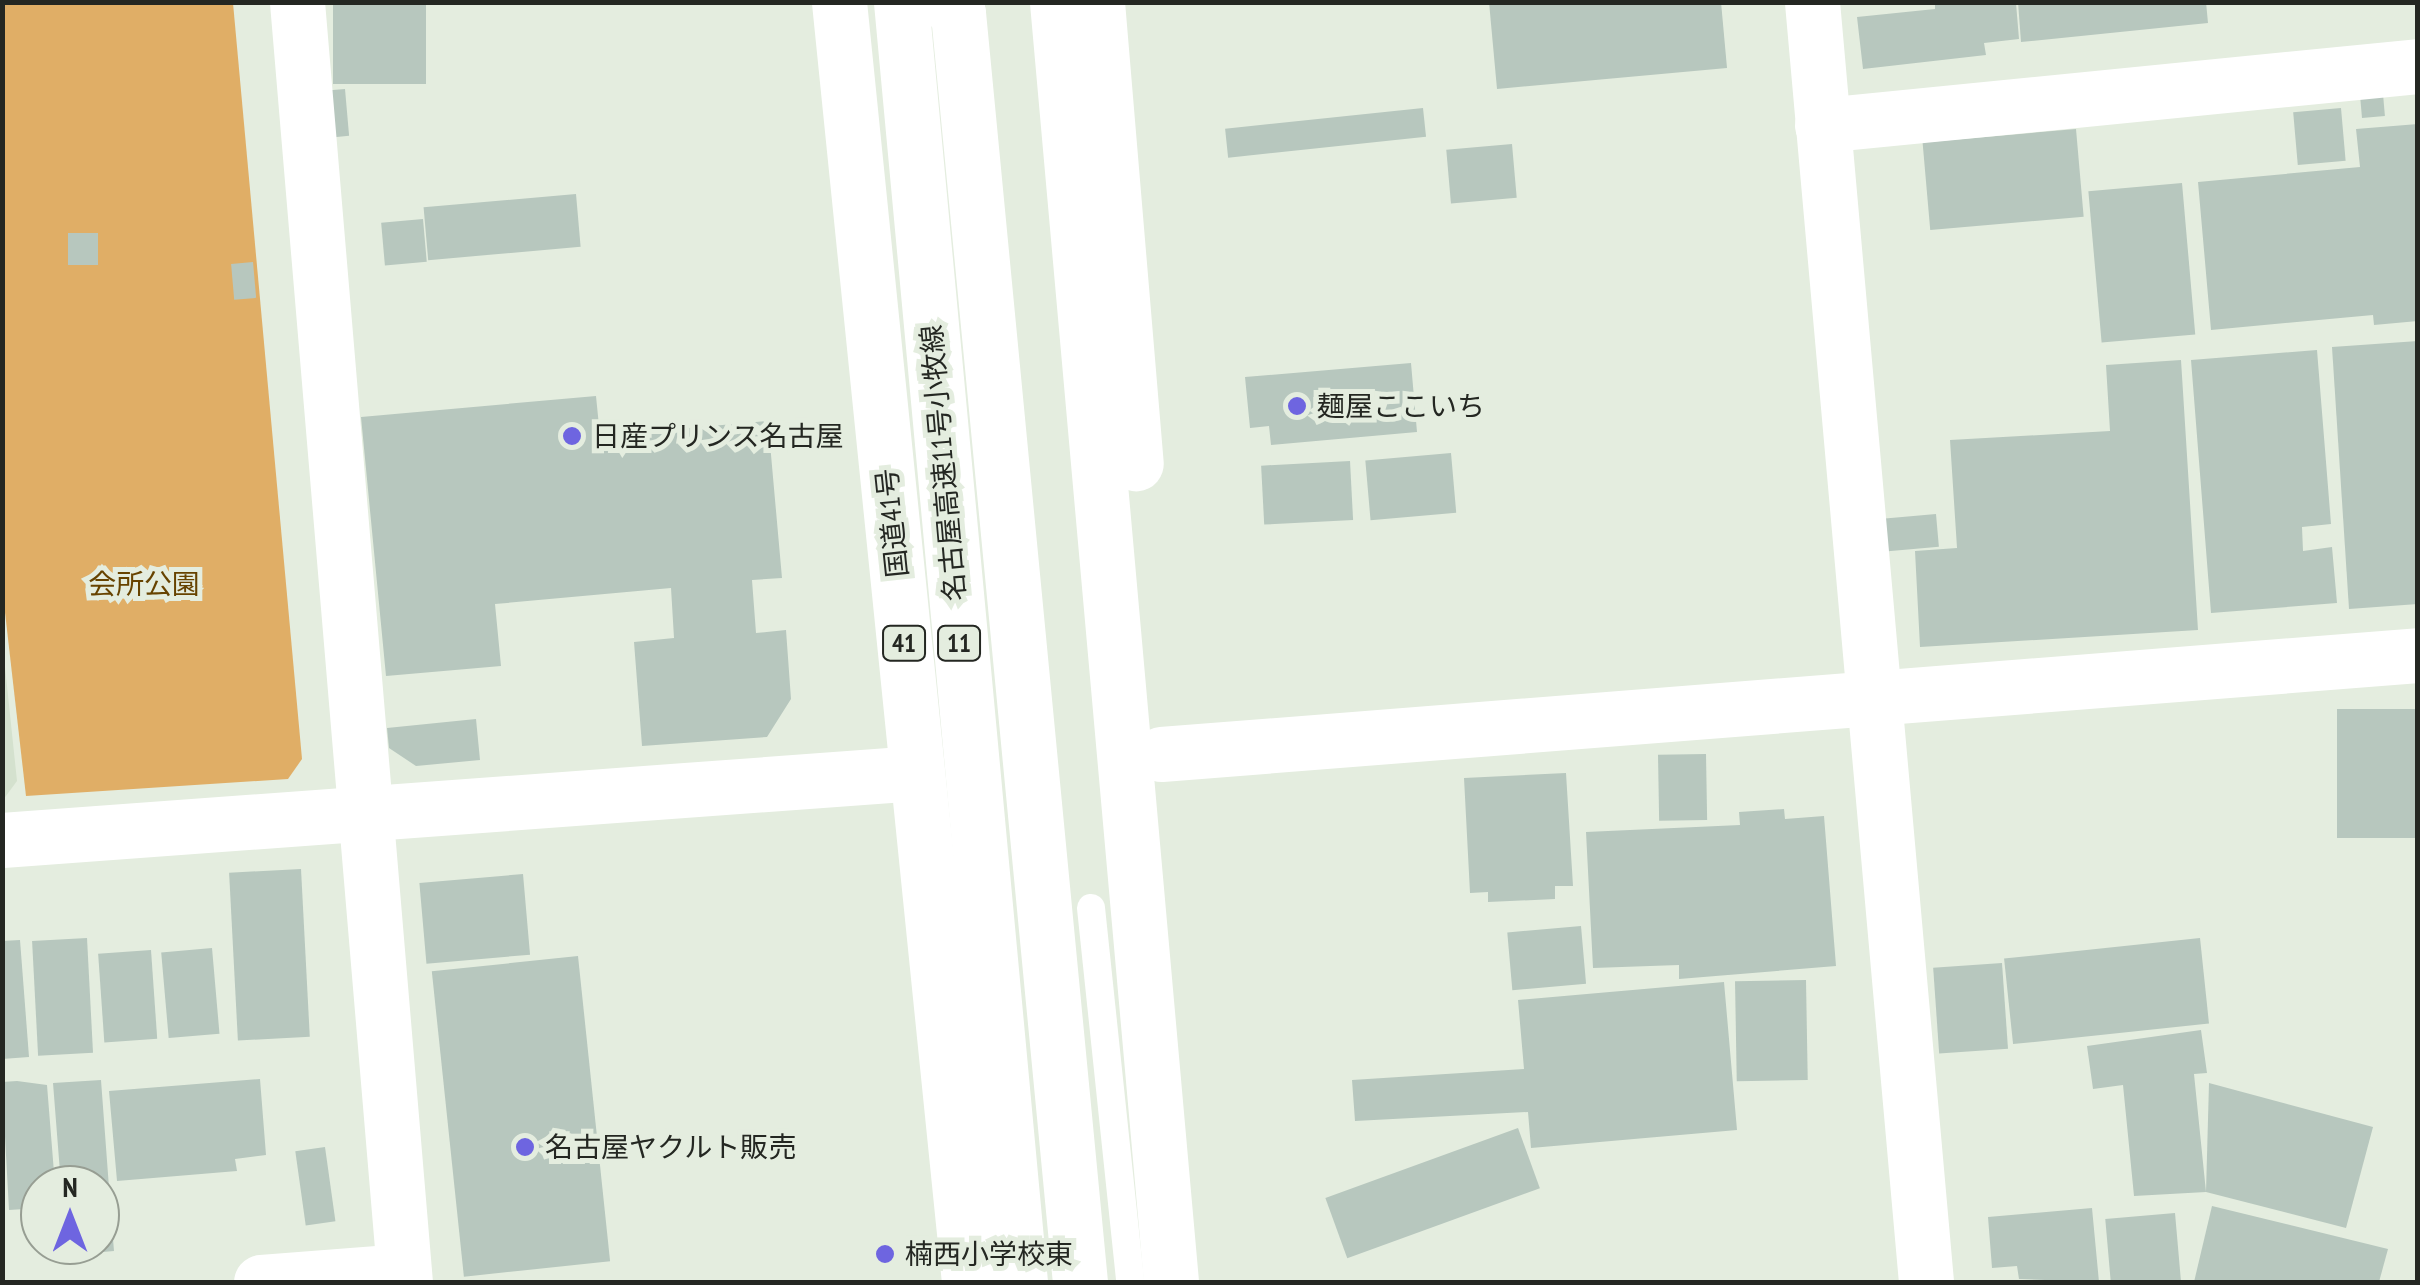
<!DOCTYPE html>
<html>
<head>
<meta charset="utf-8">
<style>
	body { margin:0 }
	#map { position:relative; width:2420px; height:1285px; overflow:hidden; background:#e4eddf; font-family:"PT Sans Narrow","Noto Sans JP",sans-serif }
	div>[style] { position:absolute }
	.built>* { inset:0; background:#d4e1ce }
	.green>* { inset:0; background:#e0ae66 }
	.building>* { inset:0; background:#b7c7be; transform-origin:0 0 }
	.lane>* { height:28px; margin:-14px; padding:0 14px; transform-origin:14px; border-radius:14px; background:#fff }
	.street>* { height:55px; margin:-27.5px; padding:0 27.5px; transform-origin:27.5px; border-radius:27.5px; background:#fff }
	.highway>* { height:55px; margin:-27.5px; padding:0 27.5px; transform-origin:27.5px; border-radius:27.5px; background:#fff }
	.dots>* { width:28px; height:28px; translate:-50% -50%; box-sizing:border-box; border:5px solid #e4eddf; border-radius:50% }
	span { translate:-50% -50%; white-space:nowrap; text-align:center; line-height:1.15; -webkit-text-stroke:10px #e4eddf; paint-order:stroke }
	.shield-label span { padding:2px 8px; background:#e4eddf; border:2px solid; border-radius:8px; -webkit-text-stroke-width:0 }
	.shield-label { font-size:25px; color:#242722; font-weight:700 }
	.poi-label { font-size:28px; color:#242722 }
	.left { translate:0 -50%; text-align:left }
	.street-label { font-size:28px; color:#242722 }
	.park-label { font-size:28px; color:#674300 }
	.frame { position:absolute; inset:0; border:5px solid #242722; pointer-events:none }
	.north { position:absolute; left:20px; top:1165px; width:100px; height:100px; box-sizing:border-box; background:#e4eddf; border:2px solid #979e93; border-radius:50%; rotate:0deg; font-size:28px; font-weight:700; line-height:40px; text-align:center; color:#242722 }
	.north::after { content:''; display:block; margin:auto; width:35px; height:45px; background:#6e65e0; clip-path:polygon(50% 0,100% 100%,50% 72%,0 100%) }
</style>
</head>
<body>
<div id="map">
	<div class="built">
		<div style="clip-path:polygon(3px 648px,17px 781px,3px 800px,2px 800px)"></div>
	</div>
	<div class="green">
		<div style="clip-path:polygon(2px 3px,233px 3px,302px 759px,288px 779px,26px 796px,2px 586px)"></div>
	</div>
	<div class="building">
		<div style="left:333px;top:2px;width:93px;height:82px"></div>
		<div style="clip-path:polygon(1489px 2px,1721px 2px,1727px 68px,1497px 89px)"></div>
		<div style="clip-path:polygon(1935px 2px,2016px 3px,2019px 39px,1984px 43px,1986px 55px,1863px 69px,1857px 17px,1935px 9px)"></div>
		<div style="clip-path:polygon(2018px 2px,2206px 2px,2208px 23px,2021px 42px)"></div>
		<div style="left:345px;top:89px;width:47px;height:15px;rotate:85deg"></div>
		<div style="left:2383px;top:94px;width:22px;height:23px;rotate:85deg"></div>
		<div style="left:1423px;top:108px;width:29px;height:199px;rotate:84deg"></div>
		<div style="left:2341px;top:108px;width:53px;height:48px;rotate:85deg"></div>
		<div style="clip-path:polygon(2418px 124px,2418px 321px,2374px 325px,2373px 315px,2211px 330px,2198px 182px,2360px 167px,2356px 129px)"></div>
		<div style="left:2076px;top:129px;width:88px;height:154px;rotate:85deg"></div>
		<div style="left:1512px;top:144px;width:54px;height:66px;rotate:85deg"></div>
		<div style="left:2182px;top:183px;width:152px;height:94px;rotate:85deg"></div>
		<div style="left:576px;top:194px;width:53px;height:153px;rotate:85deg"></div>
		<div style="left:423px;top:219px;width:43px;height:42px;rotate:85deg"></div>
		<div style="left:68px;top:233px;width:30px;height:32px"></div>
		<div style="left:253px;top:262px;width:36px;height:22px;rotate:85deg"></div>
		<div style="clip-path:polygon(2418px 341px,2418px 604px,2349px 609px,2332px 347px)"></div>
		<div style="clip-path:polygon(2317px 350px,2331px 524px,2302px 527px,2303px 551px,2332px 547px,2337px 603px,2211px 613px,2191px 360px)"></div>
		<div style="clip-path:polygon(2181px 360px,2198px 630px,1920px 647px,1915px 551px,1957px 548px,1950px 440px,2110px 431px,2106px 365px)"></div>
		<div style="clip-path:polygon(1411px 363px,1417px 432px,1271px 445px,1269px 426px,1250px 428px,1245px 377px)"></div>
		<div style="clip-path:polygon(596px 396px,600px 436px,768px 421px,782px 578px,752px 580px,756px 633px,786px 630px,791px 699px,767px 737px,642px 746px,634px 642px,674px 638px,671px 588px,495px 604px,501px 666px,386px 676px,361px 417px)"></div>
		<div style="left:1451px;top:453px;width:60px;height:86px;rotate:85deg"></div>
		<div style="left:1350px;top:461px;width:59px;height:89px;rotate:87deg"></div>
		<div style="left:1936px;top:514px;width:33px;height:51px;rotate:85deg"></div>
		<div style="left:2418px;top:709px;width:129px;height:81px;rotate:90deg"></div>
		<div style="clip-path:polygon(476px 719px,480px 760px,416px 766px,389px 748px,387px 728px)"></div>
		<div style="left:1706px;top:754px;width:66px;height:48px;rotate:89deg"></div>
		<div style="clip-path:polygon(1566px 773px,1573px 886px,1555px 886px,1555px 899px,1488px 902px,1488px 892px,1470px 893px,1464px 778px)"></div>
		<div style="clip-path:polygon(1784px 809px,1785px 819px,1824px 816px,1836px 966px,1679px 979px,1679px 965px,1593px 968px,1586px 832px,1740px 825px,1739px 812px)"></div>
		<div style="left:301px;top:869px;width:168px;height:72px;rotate:87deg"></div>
		<div style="left:523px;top:874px;width:81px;height:104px;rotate:85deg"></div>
		<div style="left:1581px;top:926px;width:58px;height:74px;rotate:85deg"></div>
		<div style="left:87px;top:938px;width:115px;height:55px;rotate:87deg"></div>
		<div style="left:2200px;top:938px;width:86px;height:197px;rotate:84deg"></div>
		<div style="clip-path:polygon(20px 940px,29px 1057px,2px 1059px,2px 941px)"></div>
		<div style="left:212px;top:948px;width:86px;height:51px;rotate:85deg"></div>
		<div style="left:151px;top:950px;width:89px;height:53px;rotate:86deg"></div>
		<div style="left:578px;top:956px;width:307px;height:147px;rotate:84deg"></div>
		<div style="left:2002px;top:963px;width:86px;height:69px;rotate:86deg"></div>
		<div style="left:1806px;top:980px;width:100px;height:71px;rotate:89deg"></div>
		<div style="clip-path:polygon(1724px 982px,1737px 1130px,1531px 1148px,1528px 1112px,1355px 1121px,1352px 1080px,1524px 1069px,1518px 1000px)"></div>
		<div style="clip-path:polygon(2201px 1030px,2207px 1073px,2194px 1074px,2206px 1192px,2134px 1196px,2123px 1085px,2093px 1089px,2087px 1046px)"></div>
		<div style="clip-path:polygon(260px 1079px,266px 1155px,235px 1159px,237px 1171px,117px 1181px,109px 1091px)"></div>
		<div style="clip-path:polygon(101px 1080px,110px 1201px,100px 1201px,100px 1185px,61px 1185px,53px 1083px)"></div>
		<div style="clip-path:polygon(17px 1081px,47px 1085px,55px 1185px,40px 1185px,40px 1208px,9px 1210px,2px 1082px)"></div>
		<div style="clip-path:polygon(2209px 1083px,2373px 1127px,2346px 1228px,2206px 1192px)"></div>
		<div style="left:1518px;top:1128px;width:64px;height:205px;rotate:70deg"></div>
		<div style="left:325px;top:1147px;width:75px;height:30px;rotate:82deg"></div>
		<div style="clip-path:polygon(110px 1203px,114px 1251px,69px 1255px,68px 1245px,100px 1245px,100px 1204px)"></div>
		<div style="clip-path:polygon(2212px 1206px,2388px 1249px,2379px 1282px,2194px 1282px)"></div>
		<div style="clip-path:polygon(2092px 1208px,2099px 1282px,2019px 1279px,2017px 1266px,1992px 1268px,1988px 1217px)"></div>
		<div style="left:2175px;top:1213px;width:69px;height:70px;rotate:85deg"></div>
	</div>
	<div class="lane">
		<div style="left:1091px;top:908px;width:376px;rotate:84deg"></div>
	</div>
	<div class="street">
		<div style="left:297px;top:2px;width:1285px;rotate:85.18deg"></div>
		<div style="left:1812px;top:2px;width:1285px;rotate:84.91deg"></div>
		<div style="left:1822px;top:125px;width:599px;rotate:-5.65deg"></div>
		<div style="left:1161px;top:754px;width:1261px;rotate:-4.5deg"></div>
		<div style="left:2px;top:840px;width:917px;rotate:-4.19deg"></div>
		<div style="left:261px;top:1282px;width:143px;rotate:-4.4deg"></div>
	</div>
	<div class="highway">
		<div style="left:839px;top:2px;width:1287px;rotate:84.2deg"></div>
		<div style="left:901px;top:2px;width:1286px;rotate:84.69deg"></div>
		<div style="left:945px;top:2px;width:17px;rotate:40deg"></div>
		<div style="left:958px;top:13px;width:1275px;rotate:84.51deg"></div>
		<div style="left:1057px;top:2px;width:1285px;rotate:84.91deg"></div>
		<div style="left:1097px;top:2px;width:463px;rotate:85.2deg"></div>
	</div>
	<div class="dots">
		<div style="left:1297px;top:406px;background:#6e65e0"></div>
		<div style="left:572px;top:436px;background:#6e65e0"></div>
		<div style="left:525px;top:1147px;background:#6e65e0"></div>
		<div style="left:885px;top:1254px;background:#6e65e0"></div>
	</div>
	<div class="shield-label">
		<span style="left:904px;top:643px">41</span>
		<span style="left:959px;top:643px">11</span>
	</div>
	<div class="poi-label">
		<span class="left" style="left:1317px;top:406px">麺屋ここいち</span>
		<span class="left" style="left:592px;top:436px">日産プリンス名古屋</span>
		<span class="left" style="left:545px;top:1147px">名古屋ヤクルト販売</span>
		<span class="left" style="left:905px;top:1254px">楠西小学校東</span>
	</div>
	<div class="street-label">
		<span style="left:943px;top:463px;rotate:-95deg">名古屋高速11号小牧線</span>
		<span style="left:892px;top:523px;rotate:-96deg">国道41号</span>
	</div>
	<div class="park-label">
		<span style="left:144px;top:584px">会所公園</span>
	</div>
	<div class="frame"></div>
	<div class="north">N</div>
</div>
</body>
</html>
